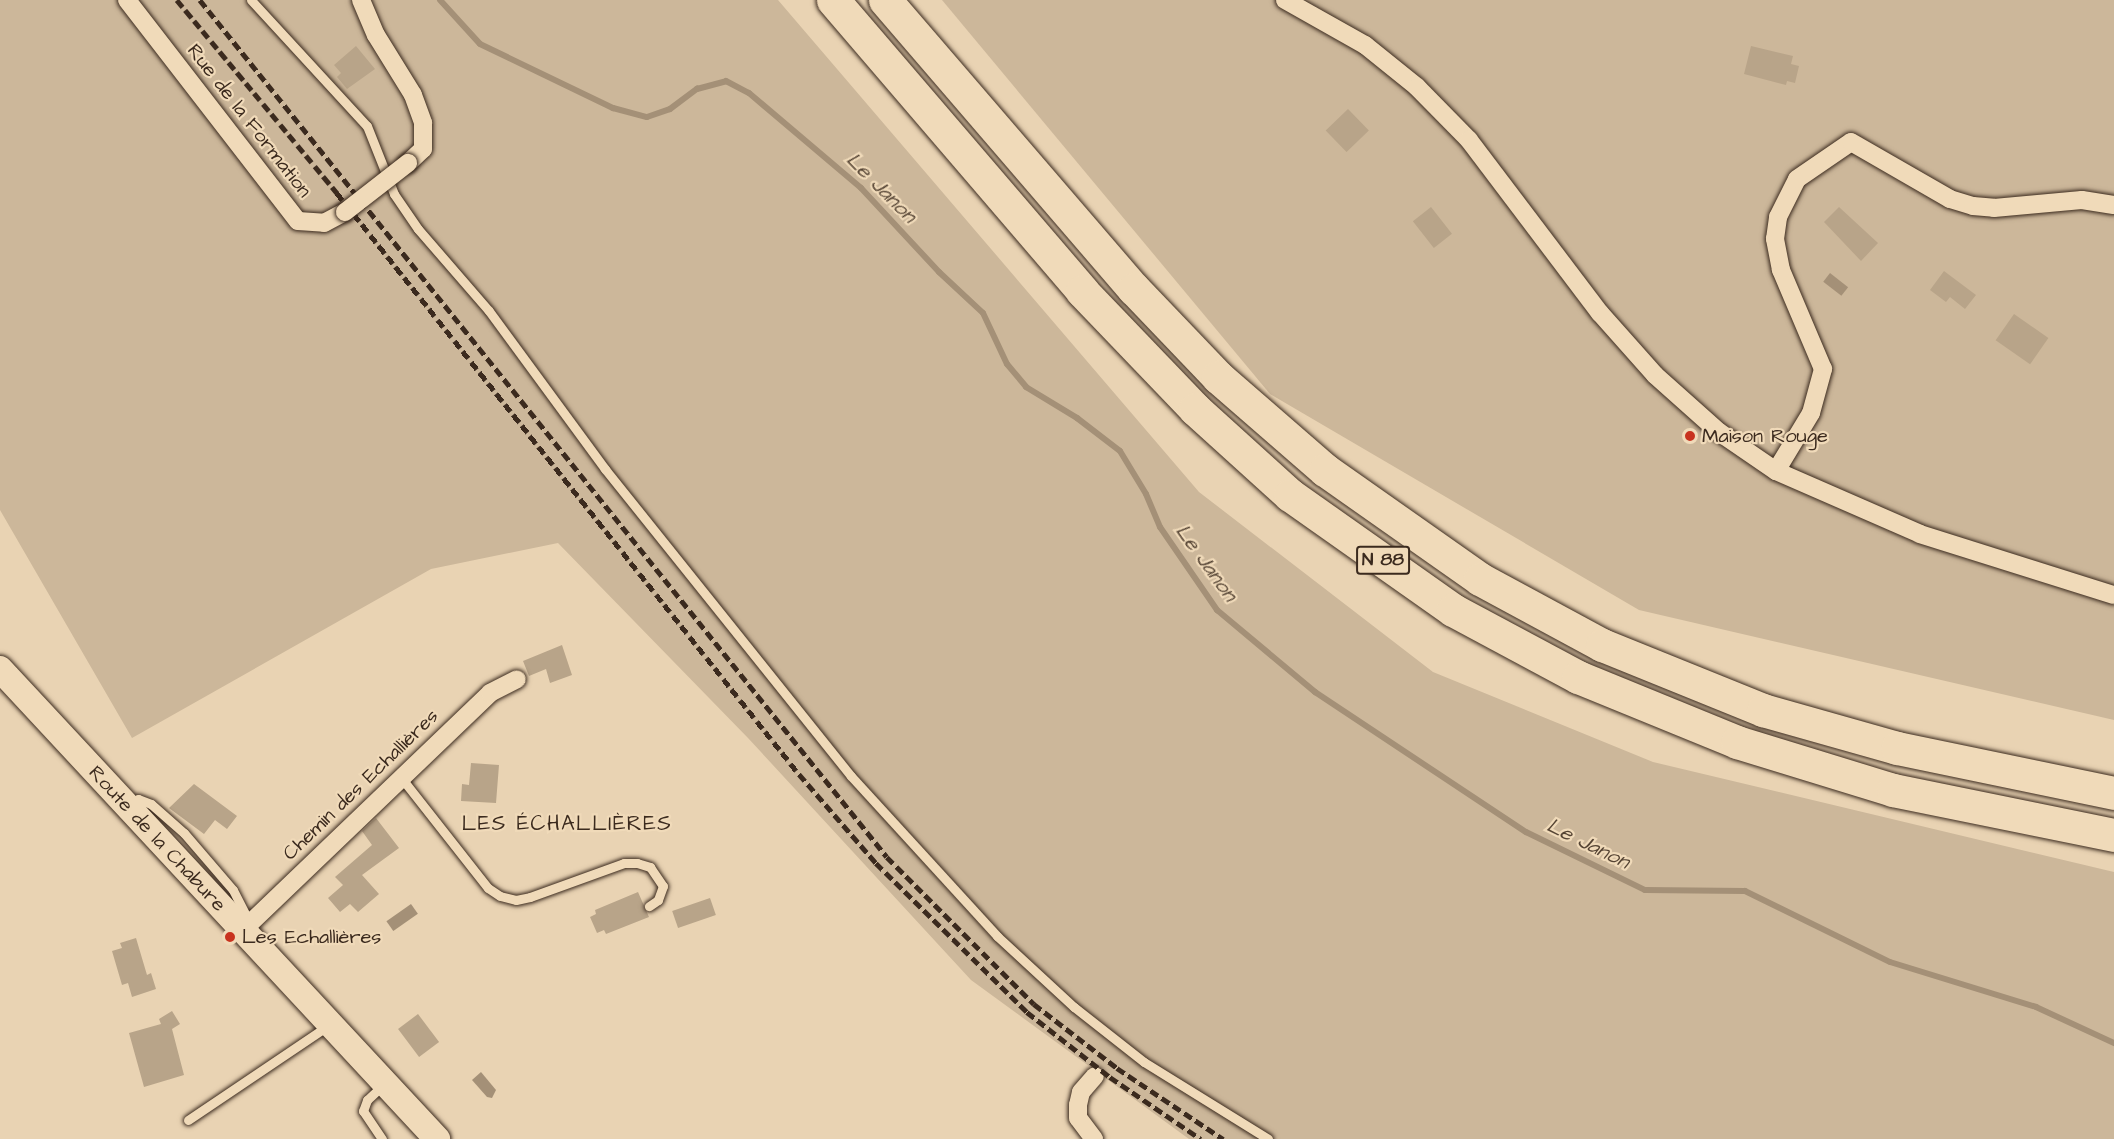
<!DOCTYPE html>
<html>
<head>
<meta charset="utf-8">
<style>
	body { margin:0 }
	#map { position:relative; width:2114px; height:1139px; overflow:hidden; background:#e9d3b3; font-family:"Architects Daughter",sans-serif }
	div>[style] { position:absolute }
	.green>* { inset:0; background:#ccb79a }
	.water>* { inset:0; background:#a49077; transform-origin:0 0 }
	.stream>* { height:6px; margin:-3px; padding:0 3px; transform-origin:3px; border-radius:3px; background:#a49077 }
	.building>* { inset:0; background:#b8a489; transform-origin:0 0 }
	.roads { filter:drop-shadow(0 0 2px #3b2a1e) drop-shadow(0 0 2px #3b2a1e) }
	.lane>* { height:9px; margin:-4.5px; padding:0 4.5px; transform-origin:4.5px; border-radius:4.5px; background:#f0dab9 }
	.street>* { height:18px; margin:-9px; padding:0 9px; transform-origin:9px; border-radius:9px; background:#f0dab9 }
	.secondary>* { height:26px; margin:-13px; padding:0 13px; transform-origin:13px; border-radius:13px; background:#f0dab9 }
	.highway>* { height:33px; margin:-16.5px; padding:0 16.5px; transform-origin:16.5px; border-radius:16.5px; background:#f0dab9 }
	.rail>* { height:4.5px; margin-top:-2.25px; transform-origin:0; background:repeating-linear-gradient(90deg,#3b2a1e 0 9px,transparent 0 13.5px) }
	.bridges { filter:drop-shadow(0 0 2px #3b2a1e) drop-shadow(0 0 2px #3b2a1e) }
	.street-bridge>* { height:18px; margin:-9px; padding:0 9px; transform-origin:9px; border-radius:9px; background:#f0dab9 }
	.dots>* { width:16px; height:16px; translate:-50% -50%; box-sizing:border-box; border:3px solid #f0dab9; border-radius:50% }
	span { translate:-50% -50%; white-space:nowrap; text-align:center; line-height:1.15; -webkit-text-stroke:4.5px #f0dab9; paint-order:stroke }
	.shield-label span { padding:2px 4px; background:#f0dab9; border:2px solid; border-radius:4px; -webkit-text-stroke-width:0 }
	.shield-label { font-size:18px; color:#3b2a1e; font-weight:700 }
	.street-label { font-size:20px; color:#3b2a1e }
	.poi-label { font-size:20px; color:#3b2a1e }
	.left { translate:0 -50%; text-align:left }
	.water-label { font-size:21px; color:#554434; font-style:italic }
	.neighbourhood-label { font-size:21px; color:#3b2a1e; letter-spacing:1.5px }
</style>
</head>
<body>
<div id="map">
	<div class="green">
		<div style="clip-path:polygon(0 0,778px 0,1199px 492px,1433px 672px,1653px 762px,2114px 872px,2114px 1139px,1189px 1139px,971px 980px,748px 738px,558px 543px,431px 569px,132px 738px,0 510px)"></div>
		<div style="clip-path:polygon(942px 0,2114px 0,2114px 720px,1639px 610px,1270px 394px)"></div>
	</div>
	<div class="water">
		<div style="left:1830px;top:273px;width:23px;height:11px;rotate:38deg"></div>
		<div style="left:411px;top:904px;width:12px;height:30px;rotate:55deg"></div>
		<div style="clip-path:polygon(481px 1072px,496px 1090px,492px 1098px,487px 1097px,472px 1080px)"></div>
	</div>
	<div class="stream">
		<div style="left:440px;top:0;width:59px;rotate:47.7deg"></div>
		<div style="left:480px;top:44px;width:148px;rotate:25.7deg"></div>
		<div style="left:613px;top:108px;width:35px;rotate:15deg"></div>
		<div style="left:647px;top:117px;width:24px;rotate:-19deg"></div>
		<div style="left:670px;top:109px;width:34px;rotate:-37deg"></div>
		<div style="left:697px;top:89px;width:30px;rotate:-15deg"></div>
		<div style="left:726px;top:81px;width:26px;rotate:28deg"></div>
		<div style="left:749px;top:93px;width:147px;rotate:40.3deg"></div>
		<div style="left:861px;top:188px;width:115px;rotate:47.1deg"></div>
		<div style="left:939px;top:272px;width:60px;rotate:43deg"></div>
		<div style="left:983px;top:313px;width:56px;rotate:64.8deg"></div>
		<div style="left:1007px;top:364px;width:30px;rotate:50deg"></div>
		<div style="left:1026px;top:387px;width:60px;rotate:31.3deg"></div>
		<div style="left:1077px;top:418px;width:54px;rotate:37.5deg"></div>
		<div style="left:1120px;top:451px;width:50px;rotate:58.8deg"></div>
		<div style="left:1146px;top:494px;width:36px;rotate:67deg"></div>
		<div style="left:1160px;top:527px;width:101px;rotate:55.5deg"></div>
		<div style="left:1217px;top:610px;width:128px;rotate:39.9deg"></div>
		<div style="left:1315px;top:692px;width:253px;rotate:33.6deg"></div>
		<div style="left:1526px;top:832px;width:132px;rotate:26deg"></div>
		<div style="left:1645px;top:890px;width:100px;rotate:0.6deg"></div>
		<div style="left:1745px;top:891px;width:161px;rotate:26.1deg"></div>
		<div style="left:1890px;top:962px;width:153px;rotate:17.1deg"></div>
		<div style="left:2036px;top:1007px;width:86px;rotate:24.8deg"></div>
	</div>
	<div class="building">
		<div style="clip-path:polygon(356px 46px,375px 69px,347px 89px,337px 77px,341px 73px,334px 65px)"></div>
		<div style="clip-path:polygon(1751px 46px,1793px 56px,1791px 64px,1799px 66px,1795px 83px,1787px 81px,1786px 85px,1744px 74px)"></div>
		<div style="left:1348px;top:109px;width:30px;height:31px;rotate:46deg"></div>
		<div style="left:1431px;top:207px;width:34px;height:23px;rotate:52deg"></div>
		<div style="clip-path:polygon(1839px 207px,1878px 243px,1861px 261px,1824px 222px)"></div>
		<div style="clip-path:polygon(1944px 271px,1976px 295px,1965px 309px,1950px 297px,1946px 302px,1930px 290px)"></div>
		<div style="left:2014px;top:314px;width:42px;height:32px;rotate:35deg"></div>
		<div style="clip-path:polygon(562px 645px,572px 675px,550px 683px,546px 669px,529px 676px,523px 661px)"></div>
		<div style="clip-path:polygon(471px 763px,499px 765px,496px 803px,461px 801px,462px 784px,469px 785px)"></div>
		<div style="clip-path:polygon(194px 784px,237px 816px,227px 829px,215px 820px,204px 834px,169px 808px)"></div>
		<div style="clip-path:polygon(376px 818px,399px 848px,362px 875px,379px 894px,358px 912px,350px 904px,340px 912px,328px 898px,343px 885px,335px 877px,372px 845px,362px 831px)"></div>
		<div style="clip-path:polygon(638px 892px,649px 917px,606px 934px,604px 930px,597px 933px,590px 917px,596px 914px,595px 910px)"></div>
		<div style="left:710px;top:898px;width:18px;height:40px;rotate:71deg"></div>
		<div style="clip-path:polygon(136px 938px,147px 975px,151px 973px,156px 989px,132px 997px,128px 983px,122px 985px,112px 951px,122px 948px,120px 943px)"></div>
		<div style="clip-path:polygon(172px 1011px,180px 1024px,172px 1029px,184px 1075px,144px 1087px,129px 1033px,161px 1024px,159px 1019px)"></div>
		<div style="left:418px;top:1014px;width:35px;height:25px;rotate:53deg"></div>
	</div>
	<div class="roads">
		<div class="lane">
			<div style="left:251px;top:0;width:171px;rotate:47.4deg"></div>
			<div style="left:367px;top:126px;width:73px;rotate:68.3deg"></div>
			<div style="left:394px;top:194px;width:42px;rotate:55.6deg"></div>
			<div style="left:418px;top:229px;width:108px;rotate:49.1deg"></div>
			<div style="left:489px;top:311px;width:196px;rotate:53.7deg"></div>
			<div style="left:605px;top:469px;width:393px;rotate:51.3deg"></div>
			<div style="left:851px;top:776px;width:217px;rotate:47.6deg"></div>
			<div style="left:997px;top:936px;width:105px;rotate:42.7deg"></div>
			<div style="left:1074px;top:1007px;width:89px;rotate:38.2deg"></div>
			<div style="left:1144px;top:1062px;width:146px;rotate:31.8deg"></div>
			<div style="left:403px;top:780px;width:137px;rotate:51.8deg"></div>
			<div style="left:488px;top:888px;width:14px;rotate:34deg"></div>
			<div style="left:500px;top:896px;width:16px;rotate:14deg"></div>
			<div style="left:516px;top:900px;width:14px;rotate:-12deg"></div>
			<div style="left:530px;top:897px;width:100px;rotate:-19.9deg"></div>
			<div style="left:624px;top:863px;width:13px"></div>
			<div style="left:637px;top:863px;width:14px;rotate:17deg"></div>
			<div style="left:650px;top:867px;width:23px;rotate:56deg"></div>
			<div style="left:663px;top:886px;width:15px;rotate:110deg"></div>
			<div style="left:658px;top:900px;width:11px;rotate:146deg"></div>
			<div style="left:130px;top:805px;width:10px;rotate:-37deg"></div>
			<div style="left:138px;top:799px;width:14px;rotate:21deg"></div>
			<div style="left:151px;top:804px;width:44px;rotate:41.3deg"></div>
			<div style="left:184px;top:833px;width:75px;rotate:49.3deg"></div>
			<div style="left:233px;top:890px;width:38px;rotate:63deg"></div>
			<div style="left:188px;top:1120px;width:170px;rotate:-34deg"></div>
			<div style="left:382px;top:1139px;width:34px;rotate:-124deg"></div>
			<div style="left:363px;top:1111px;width:12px;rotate:-70deg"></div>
			<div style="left:367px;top:1100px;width:23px;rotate:-43deg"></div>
		</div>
		<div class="street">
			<div style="left:127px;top:0;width:279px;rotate:52.3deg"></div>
			<div style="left:298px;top:221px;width:26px;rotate:4deg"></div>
			<div style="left:324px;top:223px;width:24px;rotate:-28deg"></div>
			<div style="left:361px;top:0;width:38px;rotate:67deg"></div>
			<div style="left:376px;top:35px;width:70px;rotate:58.3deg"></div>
			<div style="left:413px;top:95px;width:30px;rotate:70deg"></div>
			<div style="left:423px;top:123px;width:26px;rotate:90deg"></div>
			<div style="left:423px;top:149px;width:21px;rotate:137deg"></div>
			<div style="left:1285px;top:0;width:92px;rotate:29.4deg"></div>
			<div style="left:1365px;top:45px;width:67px;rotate:38.9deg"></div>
			<div style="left:1417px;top:87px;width:74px;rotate:45.5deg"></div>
			<div style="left:1469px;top:140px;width:217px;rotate:52.9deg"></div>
			<div style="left:1600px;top:313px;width:83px;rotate:48.4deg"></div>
			<div style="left:1655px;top:375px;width:86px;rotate:41.7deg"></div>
			<div style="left:1719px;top:432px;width:69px;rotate:34.4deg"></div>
			<div style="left:1776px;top:471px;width:157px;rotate:23.6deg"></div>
			<div style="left:1920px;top:534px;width:203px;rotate:17.5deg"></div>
			<div style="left:1776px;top:471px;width:68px;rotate:-58.9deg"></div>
			<div style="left:1811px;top:413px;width:46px;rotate:-74.7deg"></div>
			<div style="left:1823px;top:369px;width:108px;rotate:-113deg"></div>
			<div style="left:1781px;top:270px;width:32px;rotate:-101deg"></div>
			<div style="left:1775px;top:239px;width:22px;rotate:-82deg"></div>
			<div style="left:1778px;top:217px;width:42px;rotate:-63.4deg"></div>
			<div style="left:1797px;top:179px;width:65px;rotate:-34.4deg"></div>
			<div style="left:1851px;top:142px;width:114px;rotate:29.9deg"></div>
			<div style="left:1950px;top:199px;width:24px;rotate:17deg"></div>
			<div style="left:1973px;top:206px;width:21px;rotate:5deg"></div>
			<div style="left:1994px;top:208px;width:88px;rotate:-5.2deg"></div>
			<div style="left:2082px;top:200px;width:32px;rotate:9deg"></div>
			<div style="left:242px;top:931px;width:344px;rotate:-43.8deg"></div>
			<div style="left:490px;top:693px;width:30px;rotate:-27deg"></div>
			<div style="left:1094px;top:1139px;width:26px;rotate:-127deg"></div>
			<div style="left:1078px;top:1118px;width:13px;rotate:-90deg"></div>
			<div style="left:1078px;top:1105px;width:13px;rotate:-77deg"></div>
			<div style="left:1081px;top:1092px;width:21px;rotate:-49deg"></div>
		</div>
		<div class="secondary">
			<div style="left:0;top:669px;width:642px;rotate:47.08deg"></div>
		</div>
		<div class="highway">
			<div style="left:833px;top:0;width:383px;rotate:49.4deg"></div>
			<div style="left:1082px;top:291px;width:163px;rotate:46.2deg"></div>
			<div style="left:1195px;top:409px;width:128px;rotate:42.2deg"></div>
			<div style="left:1290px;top:495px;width:199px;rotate:35.2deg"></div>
			<div style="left:1453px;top:610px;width:142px;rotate:28.2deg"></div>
			<div style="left:1578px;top:677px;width:172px;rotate:22.2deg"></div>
			<div style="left:1737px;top:742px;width:163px;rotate:17.1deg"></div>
			<div style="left:1893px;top:790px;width:226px;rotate:11.5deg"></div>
			<div style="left:885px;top:0;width:381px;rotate:49.3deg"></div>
			<div style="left:1134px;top:289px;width:122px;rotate:46.3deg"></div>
			<div style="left:1218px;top:377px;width:142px;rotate:41deg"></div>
			<div style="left:1325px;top:470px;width:189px;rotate:35.1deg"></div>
			<div style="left:1480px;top:579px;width:139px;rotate:28.4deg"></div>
			<div style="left:1602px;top:645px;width:174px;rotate:22deg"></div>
			<div style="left:1763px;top:710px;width:139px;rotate:15.8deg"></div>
			<div style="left:1897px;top:748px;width:222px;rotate:11.7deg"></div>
		</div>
	</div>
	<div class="rail">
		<div style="left:177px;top:0;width:251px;rotate:50.3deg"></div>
		<div style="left:337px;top:193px;width:742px;rotate:51.51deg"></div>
		<div style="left:799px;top:774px;width:118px;rotate:49.1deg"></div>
		<div style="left:876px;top:863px;width:212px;rotate:44.6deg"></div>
		<div style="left:1027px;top:1012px;width:105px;rotate:38.1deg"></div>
		<div style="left:1110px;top:1077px;width:110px;rotate:34.3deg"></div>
		<div style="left:200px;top:0;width:1098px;rotate:51.28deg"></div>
		<div style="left:887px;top:857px;width:208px;rotate:45deg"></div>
		<div style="left:1034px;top:1004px;width:105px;rotate:37.6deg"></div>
		<div style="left:1117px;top:1068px;width:128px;rotate:33.8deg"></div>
	</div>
	<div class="bridges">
		<div class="street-bridge">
			<div style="left:345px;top:212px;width:80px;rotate:-37.9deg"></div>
		</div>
	</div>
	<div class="dots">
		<div style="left:1690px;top:436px;background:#c8321e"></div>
		<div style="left:230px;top:937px;background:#c8321e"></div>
	</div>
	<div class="shield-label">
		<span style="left:1383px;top:560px">N 88</span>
	</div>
	<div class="street-label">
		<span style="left:249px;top:121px;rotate:52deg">Rue de la Formation</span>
		<span style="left:361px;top:785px;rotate:-44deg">Chemin des Echallières</span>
		<span style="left:157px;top:839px;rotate:47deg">Route de la Chabure</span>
	</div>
	<div class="poi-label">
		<span class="left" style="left:1702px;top:436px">Maison Rouge</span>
		<span class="left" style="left:242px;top:937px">Les Echallières</span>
	</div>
	<div class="water-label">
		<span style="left:881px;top:188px;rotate:45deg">Le Janon</span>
		<span style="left:1206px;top:563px;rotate:54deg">Le Janon</span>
		<span style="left:1588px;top:844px;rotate:26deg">Le Janon</span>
	</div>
	<div class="neighbourhood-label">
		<span style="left:567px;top:824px">LES ÉCHALLIÈRES</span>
	</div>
</div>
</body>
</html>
